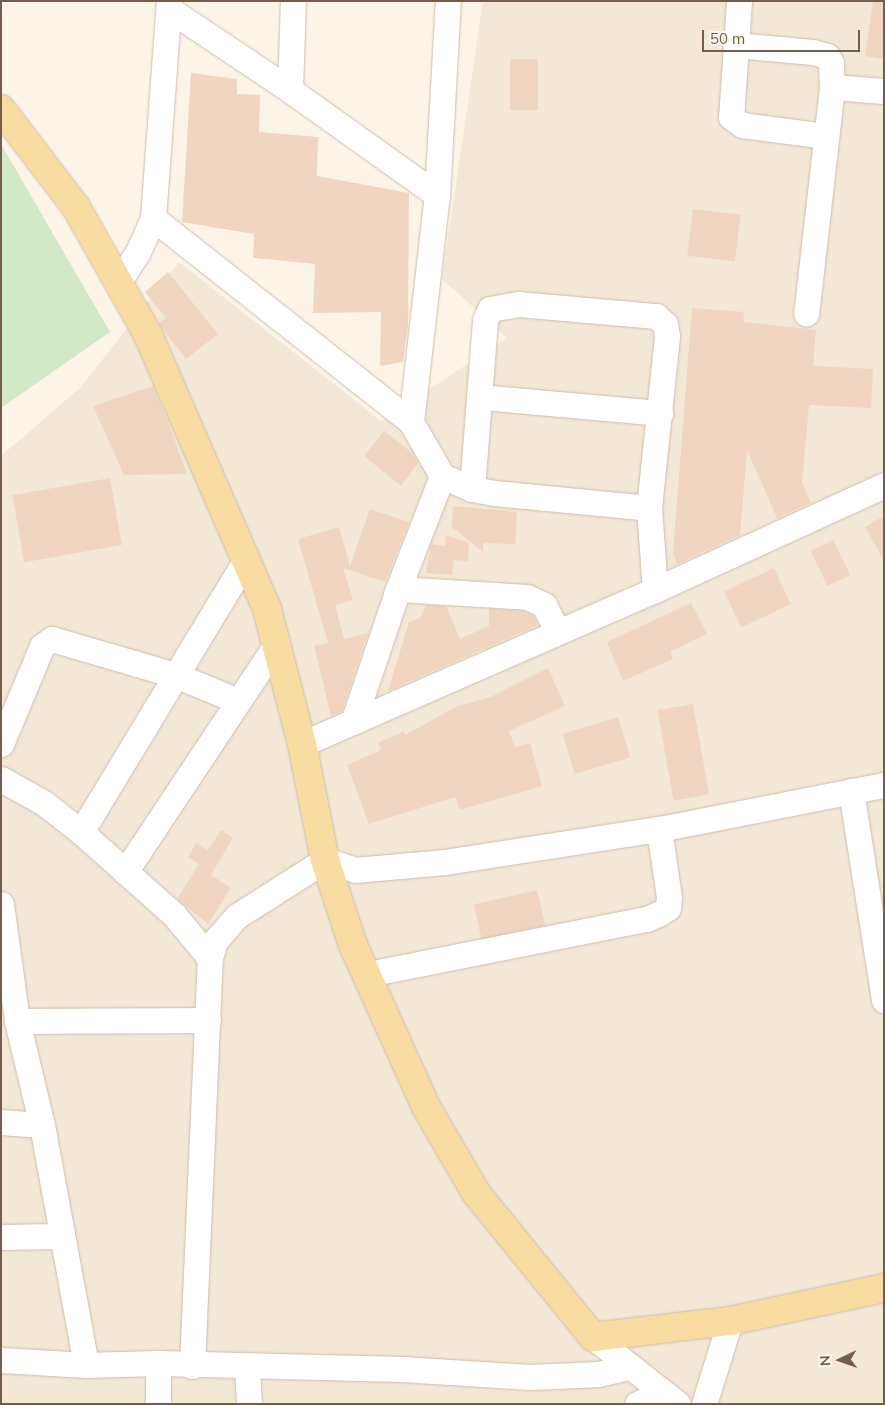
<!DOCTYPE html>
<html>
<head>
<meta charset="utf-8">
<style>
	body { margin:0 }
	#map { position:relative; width:885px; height:1405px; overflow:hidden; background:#fcf5e7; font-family:Mulish,sans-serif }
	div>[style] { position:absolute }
	.residential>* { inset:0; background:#f3e7d6 }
	.green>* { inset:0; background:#d3e9c6 }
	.building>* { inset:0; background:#f0d5c0; transform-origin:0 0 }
	.roads { filter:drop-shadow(0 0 1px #cdbdae) drop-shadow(0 0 1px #cdbdae) }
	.minor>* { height:25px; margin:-12.5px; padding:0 12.5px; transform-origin:12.5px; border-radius:12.5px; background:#fff }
	.major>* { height:28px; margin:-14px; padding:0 14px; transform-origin:14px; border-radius:14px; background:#f8dca2 }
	span { translate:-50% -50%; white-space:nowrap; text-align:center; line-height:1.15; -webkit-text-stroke:5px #fef8ee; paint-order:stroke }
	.frame { position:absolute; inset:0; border:2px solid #755c4c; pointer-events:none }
	.north { position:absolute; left:815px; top:1335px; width:50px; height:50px; -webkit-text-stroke:4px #fef8ee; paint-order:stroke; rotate:267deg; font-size:14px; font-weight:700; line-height:20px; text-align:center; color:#755c4c }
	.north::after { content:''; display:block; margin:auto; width:18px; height:22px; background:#755c4c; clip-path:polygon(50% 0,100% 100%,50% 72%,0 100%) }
	.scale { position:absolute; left:702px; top:30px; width:158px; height:22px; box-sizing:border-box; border:2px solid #755c4c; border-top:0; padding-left:6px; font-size:15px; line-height:18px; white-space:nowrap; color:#755c4c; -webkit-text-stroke:4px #fef8ee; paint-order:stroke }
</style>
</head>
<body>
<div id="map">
	<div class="residential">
		<div style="clip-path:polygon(483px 1px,884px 1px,884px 1404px,1px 1404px,1px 456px,80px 388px,179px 262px,381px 421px,507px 338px,442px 279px)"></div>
	</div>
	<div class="green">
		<div style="clip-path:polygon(1px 144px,110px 332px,1px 408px)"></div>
	</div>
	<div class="building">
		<div style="clip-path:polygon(873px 1px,884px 1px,884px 59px,865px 56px)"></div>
		<div style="left:510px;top:59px;width:28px;height:51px"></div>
		<div style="clip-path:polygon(191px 73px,237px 79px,237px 94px,260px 95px,259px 132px,318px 137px,317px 176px,409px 193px,408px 325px,403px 362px,380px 366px,381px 312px,313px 313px,315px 264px,253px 258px,254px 234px,182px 222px)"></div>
		<div style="left:693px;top:209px;width:48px;height:47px;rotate:7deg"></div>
		<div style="clip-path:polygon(168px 272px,218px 334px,186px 359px,162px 328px,159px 323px,166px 318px,145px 292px)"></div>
		<div style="clip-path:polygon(692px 308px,744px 312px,743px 322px,816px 330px,813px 366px,873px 369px,871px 408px,809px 405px,802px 483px,811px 503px,777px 518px,747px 450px,740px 535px,677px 564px,673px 553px)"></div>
		<div style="clip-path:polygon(153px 386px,169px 425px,187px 474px,124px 475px,93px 406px)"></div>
		<div style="clip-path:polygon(384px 431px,412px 453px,418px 463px,401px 486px,364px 456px)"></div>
		<div style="left:110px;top:478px;width:68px;height:99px;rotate:80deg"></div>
		<div style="clip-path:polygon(453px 506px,517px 512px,515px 544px,483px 543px,483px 552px,452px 527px)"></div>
		<div style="clip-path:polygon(370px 509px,409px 522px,385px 582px,343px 568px,353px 600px,335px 605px,344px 639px,368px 633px,342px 711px,331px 716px,314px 646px,328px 643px,298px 539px,339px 527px,350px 566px)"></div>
		<div style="clip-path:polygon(884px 516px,884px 561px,865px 527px)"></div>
		<div style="clip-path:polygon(446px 535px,469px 543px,468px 561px,454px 560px,452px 575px,426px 573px,431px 544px,445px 546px)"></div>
		<div style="left:833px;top:540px;width:39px;height:25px;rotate:64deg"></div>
		<div style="left:774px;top:568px;width:40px;height:55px;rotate:65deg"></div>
		<div style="clip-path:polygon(691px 603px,707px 634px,670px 652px,673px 659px,623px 681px,607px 642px)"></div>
		<div style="clip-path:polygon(426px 605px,446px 606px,460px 639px,489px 626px,489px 609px,523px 611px,533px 616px,538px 625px,388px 691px,409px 622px,420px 618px)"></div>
		<div style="clip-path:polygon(548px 668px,565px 706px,509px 731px,515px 747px,530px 743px,542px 786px,460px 810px,455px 797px,369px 824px,347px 765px,381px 750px,378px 743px,404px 731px,405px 735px,458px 706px,491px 697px)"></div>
		<div style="left:693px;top:704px;width:92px;height:36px;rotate:80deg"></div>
		<div style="left:618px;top:717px;width:42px;height:58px;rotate:73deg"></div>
		<div style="clip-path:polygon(221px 830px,233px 838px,211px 875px,231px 888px,208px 924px,177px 899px,199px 864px,188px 857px,196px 843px,208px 850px)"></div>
		<div style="left:537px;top:890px;width:36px;height:65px;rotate:77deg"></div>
	</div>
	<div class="roads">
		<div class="minor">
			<div style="left:739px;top:1px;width:116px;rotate:93.9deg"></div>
			<div style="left:731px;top:117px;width:14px;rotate:36deg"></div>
			<div style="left:742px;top:125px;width:85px;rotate:7.5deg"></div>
			<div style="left:169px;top:9px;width:146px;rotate:33.8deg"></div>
			<div style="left:290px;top:90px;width:181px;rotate:35.5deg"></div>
			<div style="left:736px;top:45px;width:77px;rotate:5.2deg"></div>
			<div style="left:813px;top:52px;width:15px;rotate:16deg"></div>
			<div style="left:827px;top:56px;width:8px;rotate:60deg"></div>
			<div style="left:831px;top:63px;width:24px;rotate:88deg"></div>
			<div style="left:832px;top:87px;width:228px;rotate:96.5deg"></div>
			<div style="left:832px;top:87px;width:52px;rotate:4.4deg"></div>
			<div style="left:290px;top:90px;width:89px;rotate:-88.1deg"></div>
			<div style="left:153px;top:218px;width:329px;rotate:38.3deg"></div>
			<div style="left:411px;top:422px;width:62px;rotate:60.1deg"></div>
			<div style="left:442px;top:476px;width:33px;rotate:23deg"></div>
			<div style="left:472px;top:489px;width:22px;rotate:10deg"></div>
			<div style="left:494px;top:493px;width:156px;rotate:5.5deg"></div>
			<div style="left:119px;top:281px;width:35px;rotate:-57deg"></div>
			<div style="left:138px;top:252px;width:37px;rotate:-66deg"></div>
			<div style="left:153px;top:218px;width:218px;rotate:-85.8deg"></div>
			<div style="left:481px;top:397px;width:180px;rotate:5.1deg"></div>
			<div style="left:411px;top:422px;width:228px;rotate:-83.5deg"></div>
			<div style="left:437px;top:195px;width:194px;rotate:-86.8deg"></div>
			<div style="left:472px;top:489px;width:169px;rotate:-85.6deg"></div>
			<div style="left:485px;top:320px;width:12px;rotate:-66deg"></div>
			<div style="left:490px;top:309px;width:28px;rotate:-10deg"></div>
			<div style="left:518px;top:304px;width:139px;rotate:5deg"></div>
			<div style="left:656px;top:316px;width:12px;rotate:42deg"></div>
			<div style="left:665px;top:324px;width:12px;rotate:81deg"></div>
			<div style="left:667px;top:336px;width:173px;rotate:96deg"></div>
			<div style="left:649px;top:508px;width:82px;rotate:85.8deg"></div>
			<div style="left:398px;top:589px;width:129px;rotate:3.5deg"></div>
			<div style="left:527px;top:597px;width:19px;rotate:25deg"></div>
			<div style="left:544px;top:605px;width:30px;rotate:63deg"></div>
			<div style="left:353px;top:722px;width:140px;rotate:-71.3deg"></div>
			<div style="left:398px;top:589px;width:121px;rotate:-68.7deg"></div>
			<div style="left:1px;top:744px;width:106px;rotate:-67.3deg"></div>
			<div style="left:42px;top:646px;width:12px;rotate:-35deg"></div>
			<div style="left:52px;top:639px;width:128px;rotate:16.3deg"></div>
			<div style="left:175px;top:675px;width:68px;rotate:22.4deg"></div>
			<div style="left:302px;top:744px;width:385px;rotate:-23.6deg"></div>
			<div style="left:655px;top:590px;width:252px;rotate:-24.6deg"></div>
			<div style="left:1px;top:779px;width:49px;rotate:29.2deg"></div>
			<div style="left:44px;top:803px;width:47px;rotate:38.1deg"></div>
			<div style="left:81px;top:832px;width:125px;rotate:41.7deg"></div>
			<div style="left:174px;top:915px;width:56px;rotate:50.1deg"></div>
			<div style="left:851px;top:791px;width:212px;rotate:81deg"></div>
			<div style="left:81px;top:832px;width:318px;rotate:-58.8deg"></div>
			<div style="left:125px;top:872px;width:275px;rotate:-56.4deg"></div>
			<div style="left:1px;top:904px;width:118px;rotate:82.2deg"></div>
			<div style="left:17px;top:1021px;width:107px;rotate:76.5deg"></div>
			<div style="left:42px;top:1125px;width:244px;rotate:79.6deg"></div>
			<div style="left:368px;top:974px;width:284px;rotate:-11.2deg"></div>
			<div style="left:647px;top:919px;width:14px;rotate:-25deg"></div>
			<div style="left:660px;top:913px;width:9px;rotate:-32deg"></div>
			<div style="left:668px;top:908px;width:11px;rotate:-85deg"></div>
			<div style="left:669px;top:897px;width:69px;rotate:-98.4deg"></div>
			<div style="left:17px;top:1021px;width:191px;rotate:-0.3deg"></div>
			<div style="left:1px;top:1122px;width:41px;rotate:4.2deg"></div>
			<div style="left:1px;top:1237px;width:61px;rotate:-0.9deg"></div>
			<div style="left:593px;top:1337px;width:108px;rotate:38.2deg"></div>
			<div style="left:1px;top:1360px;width:85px;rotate:3.4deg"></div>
			<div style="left:86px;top:1365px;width:72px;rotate:-1.6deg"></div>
			<div style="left:158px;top:1363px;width:244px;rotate:1.4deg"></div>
			<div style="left:402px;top:1369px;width:128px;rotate:3.6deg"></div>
			<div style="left:530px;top:1377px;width:68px;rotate:-2.5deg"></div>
			<div style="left:598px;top:1374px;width:31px;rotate:-13deg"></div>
			<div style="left:192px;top:1366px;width:408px;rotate:-87.5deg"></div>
			<div style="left:210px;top:958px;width:18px;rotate:-74deg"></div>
			<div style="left:215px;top:941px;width:33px;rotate:-49deg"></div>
			<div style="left:237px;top:916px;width:104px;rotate:-32.5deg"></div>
			<div style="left:325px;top:860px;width:32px;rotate:18deg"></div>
			<div style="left:355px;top:870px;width:90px;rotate:-5.1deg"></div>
			<div style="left:445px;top:862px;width:217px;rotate:-8.8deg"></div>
			<div style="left:659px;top:829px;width:229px;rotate:-11.1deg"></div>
			<div style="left:247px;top:1366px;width:38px;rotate:87deg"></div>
			<div style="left:158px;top:1404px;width:41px;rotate:-90deg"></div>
			<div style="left:637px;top:1404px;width:26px;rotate:-25deg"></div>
			<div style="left:704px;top:1404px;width:87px;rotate:-72.6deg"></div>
		</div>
		<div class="major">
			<div style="left:1px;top:109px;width:123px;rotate:52.6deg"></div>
			<div style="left:76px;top:207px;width:147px;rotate:60.6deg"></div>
			<div style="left:148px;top:335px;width:299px;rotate:66.5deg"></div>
			<div style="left:267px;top:609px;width:139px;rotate:75.5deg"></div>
			<div style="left:302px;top:744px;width:118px;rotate:78.8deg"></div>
			<div style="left:325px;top:860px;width:89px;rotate:71.8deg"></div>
			<div style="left:353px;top:945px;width:178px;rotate:65.7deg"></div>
			<div style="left:426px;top:1107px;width:99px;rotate:59.8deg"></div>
			<div style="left:476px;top:1193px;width:186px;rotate:50.9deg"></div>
			<div style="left:593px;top:1337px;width:138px;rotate:-6.7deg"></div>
			<div style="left:730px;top:1321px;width:157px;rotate:-12.1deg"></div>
		</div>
	</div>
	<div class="frame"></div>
	<div class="north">N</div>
	<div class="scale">50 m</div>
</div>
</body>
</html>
